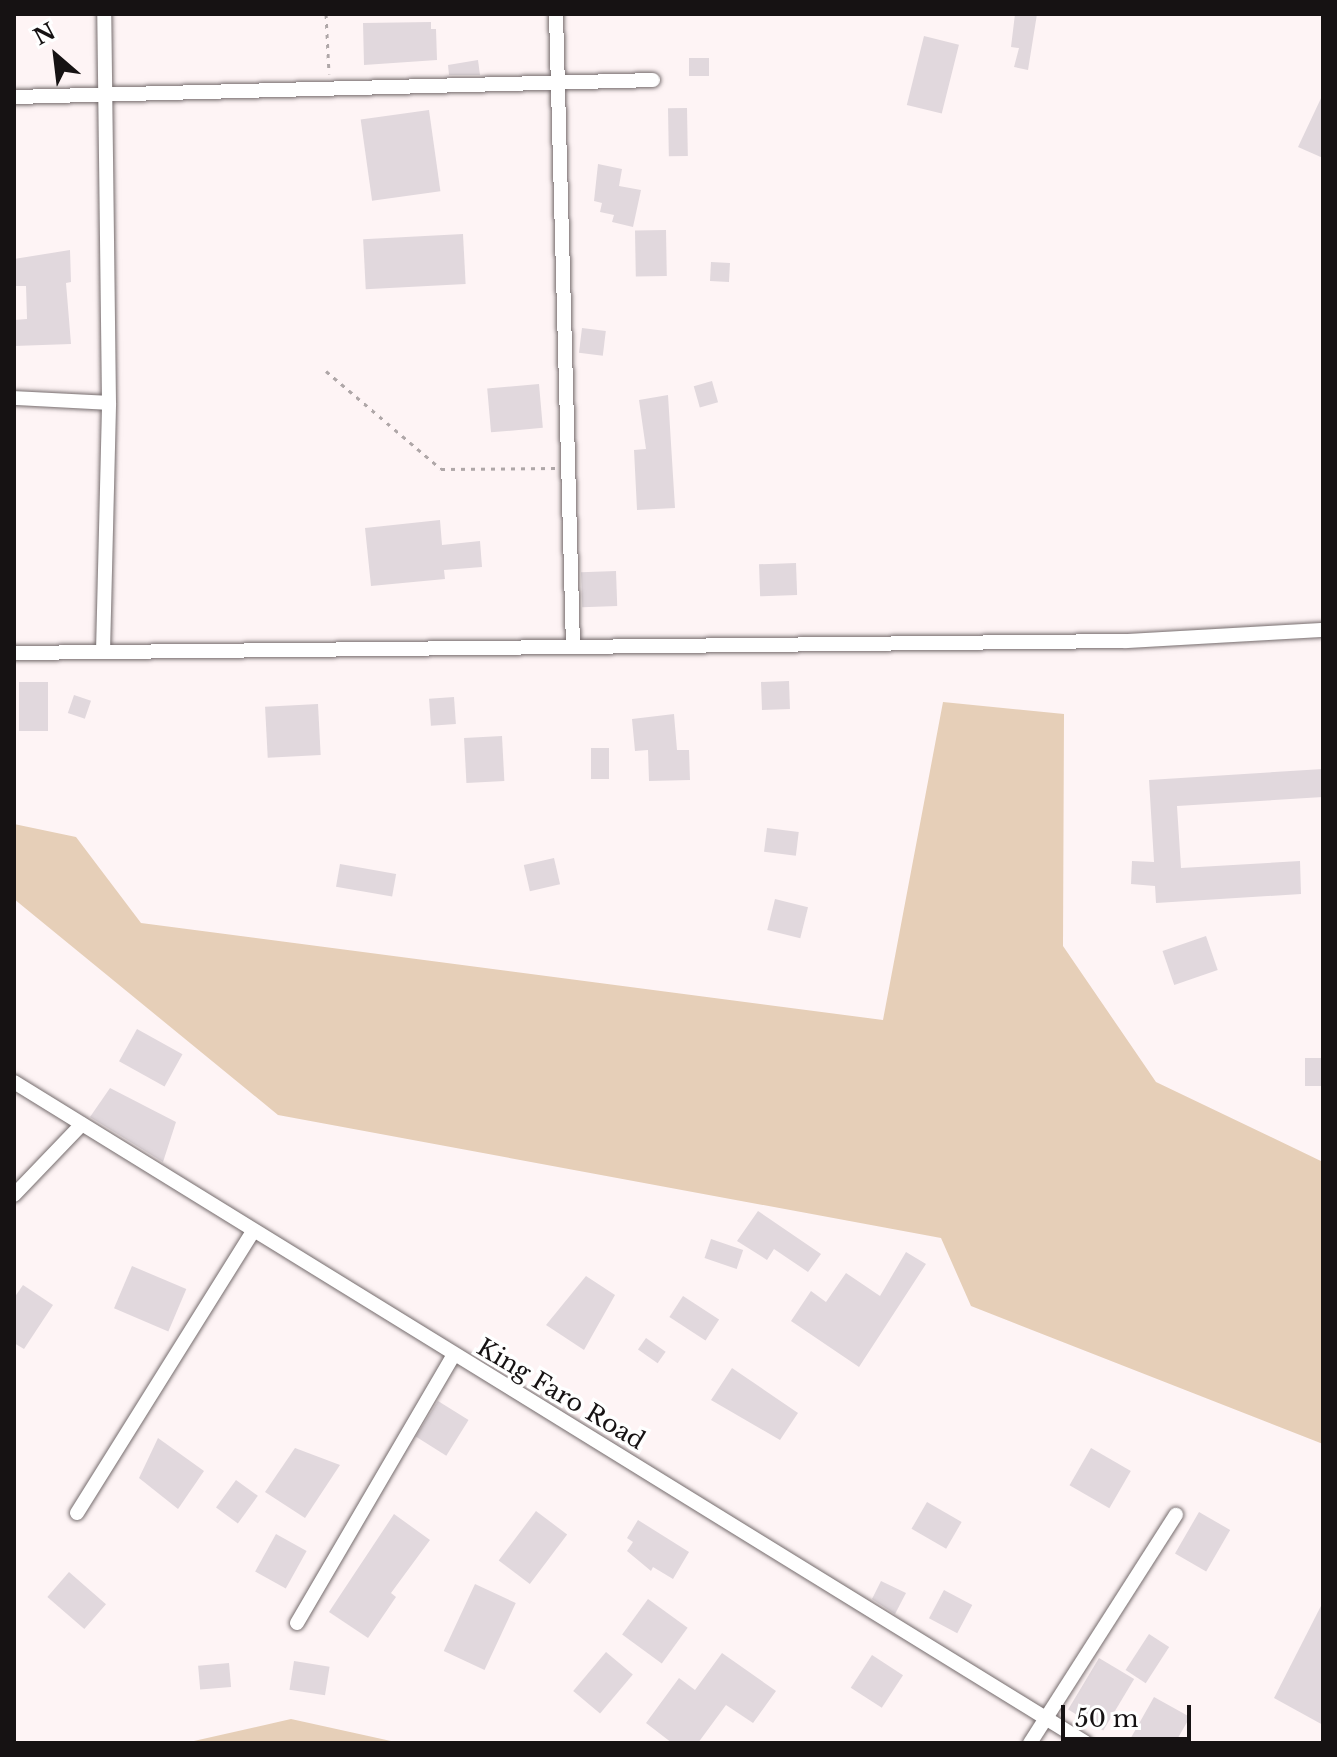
<!DOCTYPE html>
<html>
<head>
<meta charset="utf-8">
<style>
	body { margin:0 }
	#map { position:relative; width:1337px; height:1757px; overflow:hidden; background:#fef4f5; font-family:"Libre Baskerville",serif }
	div>[style] { position:absolute }
	.green>* { inset:0; background:#e6cfb8 }
	.building>* { inset:0; background:#e1d8dd; transform-origin:0 0 }
	.path>* { height:3px; margin-top:-1.5px; transform-origin:0; background:repeating-linear-gradient(90deg,#afa7a8 0 4px,transparent 0 10px) }
	.roads { filter:drop-shadow(0 0 2px #756c6d) drop-shadow(0 0 2px #756c6d) }
	.street>* { height:14px; margin:-7px; padding:0 7px; transform-origin:7px; border-radius:7px; background:#fff }
	span { translate:-50% -50%; white-space:nowrap; text-align:center; line-height:1.15; -webkit-text-stroke:7px #fff; paint-order:stroke }
	.street-label { font-size:24px; color:#161213 }
	.frame { position:absolute; inset:0; border:16px solid #161213; pointer-events:none }
	.north { position:absolute; left:16px; top:16px; width:80px; height:80px; -webkit-text-stroke:6px #fff; paint-order:stroke; rotate:332deg; font-size:22px; font-weight:700; line-height:32px; text-align:center; color:#161213 }
	.north::after { content:''; display:block; margin:auto; width:28px; height:36px; background:#161213; clip-path:polygon(50% 0,100% 100%,50% 72%,0 100%) }
	.scale { position:absolute; left:1061px; top:1705px; width:130px; height:36px; box-sizing:border-box; border:4px solid #161213; border-top:0; padding-left:10px; font-size:24px; line-height:28px; white-space:nowrap; color:#161213; -webkit-text-stroke:6px #fff; paint-order:stroke }
</style>
</head>
<body>
<div id="map">
	<div class="green">
		<div style="clip-path:polygon(943px 702px,1064px 714px,1063px 946px,1156px 1082px,1323px 1162px,1323px 1444px,971px 1306px,941px 1238px,278px 1115px,14px 899px,14px 824px,76px 837px,141px 923px,883px 1020px)"></div>
		<div style="clip-path:polygon(291px 1719px,400px 1743px,185px 1743px)"></div>
	</div>
	<div class="building">
		<div style="clip-path:polygon(1015px 14px,1037px 14px,1028px 70px,1014px 67px,1019px 48px,1011px 47px)"></div>
		<div style="clip-path:polygon(431px 22px,431px 29px,436px 29px,437px 60px,364px 65px,363px 23px)"></div>
		<div style="left:924px;top:36px;width:36px;height:71px;rotate:14deg"></div>
		<div style="left:689px;top:58px;width:20px;height:18px"></div>
		<div style="clip-path:polygon(478px 60px,480px 75px,449px 75px,448px 65px)"></div>
		<div style="clip-path:polygon(1323px 94px,1323px 158px,1298px 147px)"></div>
		<div style="left:687px;top:108px;width:48px;height:19px;rotate:89deg"></div>
		<div style="left:429px;top:110px;width:82px;height:69px;rotate:82deg"></div>
		<div style="clip-path:polygon(598px 164px,622px 169px,619px 186px,641px 190px,633px 227px,612px 222px,614px 215px,600px 212px,602px 203px,594px 201px)"></div>
		<div style="left:666px;top:230px;width:46px;height:31px;rotate:89deg"></div>
		<div style="left:463px;top:234px;width:50px;height:100px;rotate:87deg"></div>
		<div style="clip-path:polygon(70px 250px,71px 282px,66px 283px,71px 344px,14px 346px,14px 320px,27px 319px,26px 286px,14px 286px,14px 259px)"></div>
		<div style="left:711px;top:262px;width:19px;height:19px;rotate:3deg"></div>
		<div style="left:582px;top:328px;width:24px;height:25px;rotate:7deg"></div>
		<div style="left:712px;top:381px;width:22px;height:19px;rotate:74deg"></div>
		<div style="left:539px;top:384px;width:44px;height:52px;rotate:85deg"></div>
		<div style="clip-path:polygon(668px 395px,675px 508px,637px 510px,634px 450px,646px 449px,639px 400px)"></div>
		<div style="clip-path:polygon(440px 520px,442px 545px,480px 541px,482px 567px,444px 570px,445px 579px,371px 586px,365px 528px)"></div>
		<div style="left:796px;top:563px;width:32px;height:37px;rotate:88deg"></div>
		<div style="left:616px;top:571px;width:35px;height:35px;rotate:88deg"></div>
		<div style="left:789px;top:681px;width:28px;height:28px;rotate:88deg"></div>
		<div style="left:19px;top:682px;width:29px;height:49px"></div>
		<div style="left:74px;top:695px;width:18px;height:19px;rotate:19deg"></div>
		<div style="left:454px;top:697px;width:27px;height:25px;rotate:86deg"></div>
		<div style="left:318px;top:704px;width:51px;height:53px;rotate:87deg"></div>
		<div style="clip-path:polygon(674px 714px,677px 750px,689px 750px,690px 780px,649px 781px,648px 750px,635px 751px,632px 719px)"></div>
		<div style="left:502px;top:736px;width:45px;height:38px;rotate:87deg"></div>
		<div style="left:591px;top:748px;width:18px;height:31px"></div>
		<div style="clip-path:polygon(1323px 769px,1323px 797px,1177px 806px,1181px 868px,1300px 861px,1301px 894px,1156px 903px,1155px 886px,1131px 884px,1132px 861px,1154px 862px,1149px 780px)"></div>
		<div style="left:767px;top:828px;width:32px;height:24px;rotate:7deg"></div>
		<div style="left:554px;top:858px;width:27px;height:31px;rotate:77deg"></div>
		<div style="left:340px;top:864px;width:57px;height:23px;rotate:10deg"></div>
		<div style="left:775px;top:899px;width:34px;height:32px;rotate:14deg"></div>
		<div style="left:1206px;top:936px;width:36px;height:46px;rotate:71deg"></div>
		<div style="left:137px;top:1029px;width:52px;height:37px;rotate:29deg"></div>
		<div style="left:1323px;top:1058px;width:28px;height:18px;rotate:90deg"></div>
		<div style="clip-path:polygon(110px 1088px,176px 1122px,163px 1162px,90px 1117px)"></div>
		<div style="clip-path:polygon(758px 1211px,821px 1254px,808px 1272px,774px 1249px,767px 1260px,737px 1241px)"></div>
		<div style="left:711px;top:1239px;width:34px;height:20px;rotate:19deg"></div>
		<div style="clip-path:polygon(906px 1252px,926px 1264px,859px 1367px,791px 1321px,811px 1291px,826px 1302px,846px 1273px,880px 1296px)"></div>
		<div style="left:132px;top:1266px;width:59px;height:46px;rotate:23deg"></div>
		<div style="clip-path:polygon(586px 1276px,615px 1295px,584px 1350px,546px 1325px)"></div>
		<div style="clip-path:polygon(23px 1285px,53px 1305px,24px 1349px,14px 1343px,14px 1298px)"></div>
		<div style="left:683px;top:1296px;width:43px;height:25px;rotate:33deg"></div>
		<div style="left:646px;top:1338px;width:24px;height:14px;rotate:35deg"></div>
		<div style="clip-path:polygon(732px 1368px,798px 1413px,780px 1440px,711px 1400px)"></div>
		<div style="left:438px;top:1401px;width:36px;height:42px;rotate:32deg"></div>
		<div style="clip-path:polygon(158px 1438px,204px 1471px,178px 1509px,139px 1478px)"></div>
		<div style="clip-path:polygon(295px 1448px,340px 1465px,305px 1518px,265px 1492px)"></div>
		<div style="left:1091px;top:1448px;width:46px;height:43px;rotate:30deg"></div>
		<div style="left:236px;top:1480px;width:27px;height:34px;rotate:36deg"></div>
		<div style="left:927px;top:1502px;width:40px;height:31px;rotate:30deg"></div>
		<div style="left:536px;top:1511px;width:39px;height:62px;rotate:37deg"></div>
		<div style="left:1199px;top:1512px;width:36px;height:48px;rotate:30deg"></div>
		<div style="clip-path:polygon(394px 1514px,430px 1540px,391px 1593px,396px 1597px,368px 1638px,329px 1612px)"></div>
		<div style="clip-path:polygon(638px 1520px,689px 1552px,673px 1579px,653px 1567px,651px 1571px,627px 1551px,633px 1542px,627px 1538px)"></div>
		<div style="left:276px;top:1534px;width:35px;height:43px;rotate:29deg"></div>
		<div style="left:69px;top:1572px;width:49px;height:33px;rotate:41deg"></div>
		<div style="clip-path:polygon(881px 1581px,906px 1593px,895px 1614px,872px 1599px)"></div>
		<div style="left:475px;top:1584px;width:45px;height:74px;rotate:25deg"></div>
		<div style="left:944px;top:1590px;width:32px;height:32px;rotate:28deg"></div>
		<div style="left:648px;top:1599px;width:49px;height:44px;rotate:36deg"></div>
		<div style="clip-path:polygon(1323px 1602px,1323px 1725px,1274px 1698px)"></div>
		<div style="left:1149px;top:1634px;width:24px;height:43px;rotate:33deg"></div>
		<div style="left:606px;top:1652px;width:35px;height:51px;rotate:40deg"></div>
		<div style="clip-path:polygon(722px 1653px,776px 1691px,753px 1723px,726px 1705px,698px 1743px,672px 1743px,646px 1723px,679px 1678px,695px 1690px)"></div>
		<div style="left:872px;top:1655px;width:37px;height:39px;rotate:33deg"></div>
		<div style="left:1099px;top:1658px;width:41px;height:60px;rotate:31deg"></div>
		<div style="left:294px;top:1661px;width:36px;height:29px;rotate:9deg"></div>
		<div style="left:229px;top:1663px;width:24px;height:31px;rotate:85deg"></div>
		<div style="clip-path:polygon(1154px 1697px,1190px 1717px,1175px 1743px,1128px 1743px)"></div>
	</div>
	<div class="path">
		<div style="left:326px;top:14px;width:60px;rotate:87.1deg"></div>
		<div style="left:326px;top:371px;width:151px;rotate:40.4deg"></div>
		<div style="left:441px;top:469px;width:114px;rotate:-0.5deg"></div>
	</div>
	<div class="roads">
		<div class="street">
			<div style="left:556px;top:14px;width:633px;rotate:88.46deg"></div>
			<div style="left:14px;top:97px;width:639px;rotate:-1.52deg"></div>
			<div style="left:14px;top:398px;width:95px;rotate:3deg"></div>
			<div style="left:103px;top:652px;width:249px;rotate:-88.6deg"></div>
			<div style="left:109px;top:403px;width:389px;rotate:-90.7deg"></div>
			<div style="left:14px;top:653px;width:1112px;rotate:-0.62deg"></div>
			<div style="left:1126px;top:641px;width:197px;rotate:-3.2deg"></div>
			<div style="left:14px;top:1082px;width:1259px;rotate:31.66deg"></div>
			<div style="left:14px;top:1195px;width:98px;rotate:-46.2deg"></div>
			<div style="left:77px;top:1513px;width:332px;rotate:-58deg"></div>
			<div style="left:297px;top:1623px;width:311px;rotate:-59.7deg"></div>
			<div style="left:1030px;top:1743px;width:271px;rotate:-57.4deg"></div>
		</div>
	</div>
	<div class="street-label">
		<span style="left:561px;top:1394px;rotate:31deg">King Faro Road</span>
	</div>
	<div class="frame"></div>
	<div class="north">N</div>
	<div class="scale">50 m</div>
</div>
</body>
</html>
